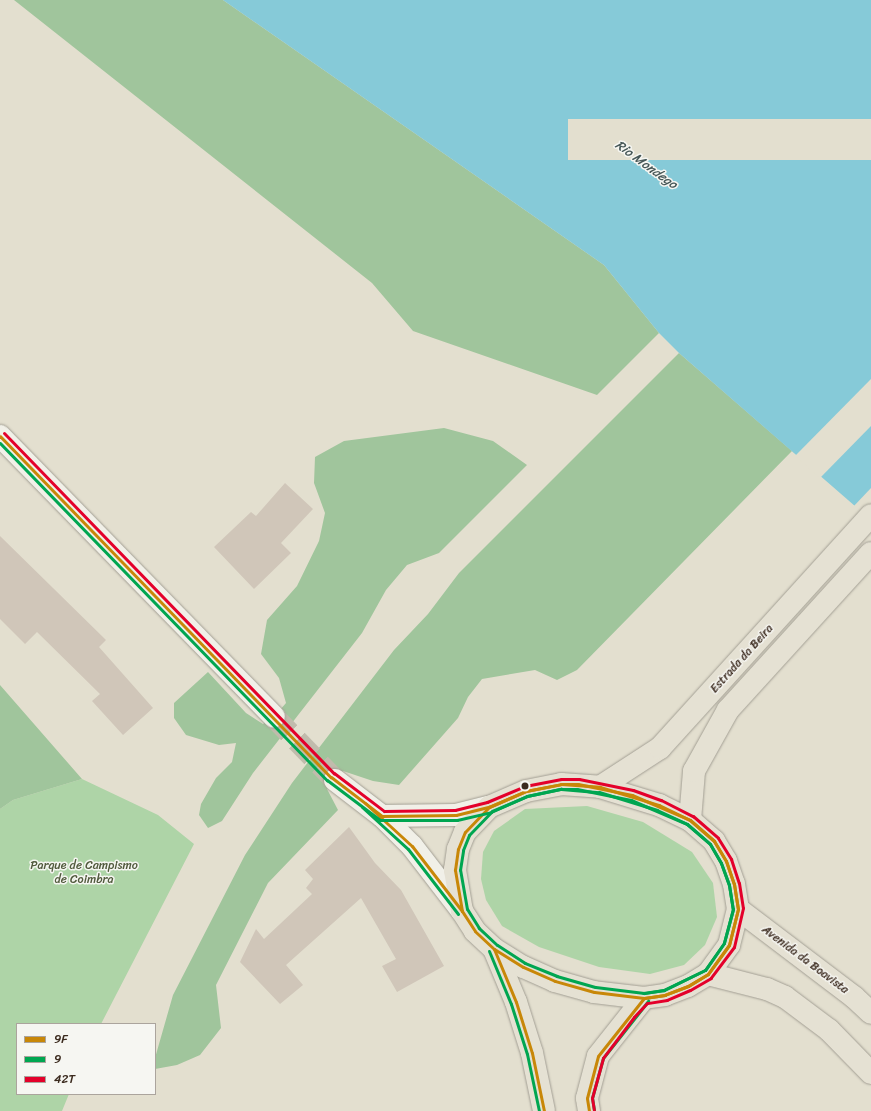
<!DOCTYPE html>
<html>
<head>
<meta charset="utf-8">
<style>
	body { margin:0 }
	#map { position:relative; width:871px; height:1111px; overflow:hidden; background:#e3dfcf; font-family:Sriracha,sans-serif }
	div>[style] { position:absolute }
	.green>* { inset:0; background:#aed4a7 }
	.forest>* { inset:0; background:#a0c59c }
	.water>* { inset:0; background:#86cad8 }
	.pier>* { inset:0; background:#e3dfcf; transform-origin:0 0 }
	.building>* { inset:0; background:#d0c6b9 }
	.secondary-tunnel>* { height:22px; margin-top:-11px; transform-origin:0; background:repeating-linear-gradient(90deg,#c1bbac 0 22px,transparent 0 33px) }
	.roads { filter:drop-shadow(0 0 1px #a39f94) drop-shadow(0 0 1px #a39f94) }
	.secondary>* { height:22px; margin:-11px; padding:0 11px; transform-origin:11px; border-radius:11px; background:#f1f0e8 }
	.primary>* { height:22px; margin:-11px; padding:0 11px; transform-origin:11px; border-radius:11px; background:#e5e1d3 }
	.highway>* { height:22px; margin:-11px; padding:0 11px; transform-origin:11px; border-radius:11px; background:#e5e1d3 }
	.bus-1>* { height:3px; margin:-1.5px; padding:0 1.5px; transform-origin:1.5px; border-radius:1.5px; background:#c88708 }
	.bus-2>* { height:3px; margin:-1.5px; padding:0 1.5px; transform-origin:1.5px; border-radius:1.5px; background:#00a651 }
	.bus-3>* { height:3px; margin:-1.5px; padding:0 1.5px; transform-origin:1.5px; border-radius:1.5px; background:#e4002b }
	.dots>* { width:11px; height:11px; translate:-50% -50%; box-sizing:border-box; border:2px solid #f6f6f2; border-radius:50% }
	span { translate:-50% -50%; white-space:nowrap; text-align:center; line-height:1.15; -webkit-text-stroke:3px #f6f6f2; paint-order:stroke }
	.street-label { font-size:12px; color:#3b2a1e }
	.park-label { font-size:12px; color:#515a3d }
	.water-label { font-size:13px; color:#465757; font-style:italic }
	.legend { position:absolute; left:16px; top:1023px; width:140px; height:72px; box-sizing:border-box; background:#f6f6f2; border:1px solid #aba49d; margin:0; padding:5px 7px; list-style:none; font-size:12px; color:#3b2a1e }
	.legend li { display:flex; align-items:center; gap:8px; height:20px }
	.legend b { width:20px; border:1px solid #aba49d }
</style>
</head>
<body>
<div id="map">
	<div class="green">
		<div style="clip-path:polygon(82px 779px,158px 815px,194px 844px,101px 1024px,17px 1024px,17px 1094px,69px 1094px,62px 1111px,0 1111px,0 809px,13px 800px)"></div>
		<div style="clip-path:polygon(587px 806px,643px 822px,692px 852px,713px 883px,717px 917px,705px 945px,684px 965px,650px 974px,599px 967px,539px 947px,502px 926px,486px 900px,481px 879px,483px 852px,494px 831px,525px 809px)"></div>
	</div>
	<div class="forest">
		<div style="clip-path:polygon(14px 0,223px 0,604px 265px,659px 333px,597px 395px,413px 331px,372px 283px)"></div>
		<div style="clip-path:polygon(679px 353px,792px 451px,577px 670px,557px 680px,535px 670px,482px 679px,468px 697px,458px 718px,399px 785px,373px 781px,343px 771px,327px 789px,338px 810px,268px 883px,216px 985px,221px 1028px,200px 1055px,177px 1065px,155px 1069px,155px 1058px,173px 995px,245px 855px,292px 783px,394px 650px,428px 614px,459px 573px)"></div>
		<div style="clip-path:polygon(444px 428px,493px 441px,527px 465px,439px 553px,407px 565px,386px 590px,362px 633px,253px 773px,222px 821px,208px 828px,199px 815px,201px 804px,216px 778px,232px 762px,236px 743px,219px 745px,186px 735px,174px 718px,174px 703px,208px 672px,246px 713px,263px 724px,274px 717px,286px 703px,279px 678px,261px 654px,267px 620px,297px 586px,319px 541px,325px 513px,314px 483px,315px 457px,344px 441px)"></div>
		<div style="clip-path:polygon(0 685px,82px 779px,13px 800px,0 809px)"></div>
	</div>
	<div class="water">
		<div style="clip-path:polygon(223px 0,871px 0,871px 520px,679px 353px,659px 333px,604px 265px)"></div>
	</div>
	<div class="pier">
		<div style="left:871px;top:119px;width:41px;height:303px;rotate:90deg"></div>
		<div style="clip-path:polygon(871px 379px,871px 426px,820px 478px,795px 456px)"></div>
		<div style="clip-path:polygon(871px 488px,871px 522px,853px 507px)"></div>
	</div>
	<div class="building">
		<div style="clip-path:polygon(285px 483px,313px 509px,281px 543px,291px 553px,254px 589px,214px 547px,251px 512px,256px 516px)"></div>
		<div style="clip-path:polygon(0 536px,106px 640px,99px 647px,153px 708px,123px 735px,92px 701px,100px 694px,37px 632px,25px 644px,0 619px)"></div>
		<div style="clip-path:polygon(349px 827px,375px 863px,401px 890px,444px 966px,397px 992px,382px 966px,396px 959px,361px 898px,286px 965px,303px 985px,280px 1004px,240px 962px,256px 929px,264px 939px,312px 894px,306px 888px,313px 879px,305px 870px)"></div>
	</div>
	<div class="secondary-tunnel">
		<div style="left:274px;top:717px;width:88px;rotate:45.9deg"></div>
	</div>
	<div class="roads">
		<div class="secondary">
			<div style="left:0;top:436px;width:392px;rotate:45.7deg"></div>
			<div style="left:335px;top:780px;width:59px;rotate:37.5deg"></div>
			<div style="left:382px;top:816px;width:42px;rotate:45deg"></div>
			<div style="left:412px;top:846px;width:82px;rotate:52.4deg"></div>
			<div style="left:382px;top:816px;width:74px;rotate:-0.8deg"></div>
			<div style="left:456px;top:815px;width:34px;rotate:-14deg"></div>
		</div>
		<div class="primary">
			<div style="left:561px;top:784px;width:39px;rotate:4deg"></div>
			<div style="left:600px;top:787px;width:62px;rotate:17deg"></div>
			<div style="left:659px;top:805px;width:34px;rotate:26deg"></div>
			<div style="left:690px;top:820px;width:32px;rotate:41deg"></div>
			<div style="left:714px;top:841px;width:23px;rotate:59deg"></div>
			<div style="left:726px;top:861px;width:24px;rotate:71deg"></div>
			<div style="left:734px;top:884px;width:25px;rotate:81deg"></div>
			<div style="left:738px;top:909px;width:37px;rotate:104deg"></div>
			<div style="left:729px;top:945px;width:36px;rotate:126deg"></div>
			<div style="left:708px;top:974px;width:23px;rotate:149deg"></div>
			<div style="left:688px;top:986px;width:25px;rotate:159deg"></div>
			<div style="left:665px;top:995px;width:21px;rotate:172deg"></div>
			<div style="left:644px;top:998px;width:50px;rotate:-173.2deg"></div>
			<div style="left:594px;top:992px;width:41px;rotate:-164.2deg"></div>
			<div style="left:555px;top:981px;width:35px;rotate:-156deg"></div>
			<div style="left:523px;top:967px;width:34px;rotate:-148deg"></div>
			<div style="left:494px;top:949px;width:26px;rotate:-137deg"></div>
			<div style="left:475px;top:931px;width:24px;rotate:-123deg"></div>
			<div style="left:462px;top:911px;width:42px;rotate:-99.7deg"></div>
			<div style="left:455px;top:870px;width:21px;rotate:-82deg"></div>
			<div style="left:458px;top:849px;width:18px;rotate:-68deg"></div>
			<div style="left:465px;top:832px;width:35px;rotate:-46deg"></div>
			<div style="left:489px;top:807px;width:40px;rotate:-23.4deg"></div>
			<div style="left:526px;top:791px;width:36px;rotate:-11deg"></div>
			<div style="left:600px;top:787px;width:72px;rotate:-33deg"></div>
			<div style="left:660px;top:748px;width:314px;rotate:-47.8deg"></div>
			<div style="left:690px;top:820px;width:49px;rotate:-85.3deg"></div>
			<div style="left:694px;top:771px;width:70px;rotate:-60.9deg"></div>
			<div style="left:728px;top:710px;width:212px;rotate:-47.7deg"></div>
			<div style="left:494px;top:949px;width:57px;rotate:67.5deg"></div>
			<div style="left:516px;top:1002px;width:53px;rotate:72.6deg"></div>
			<div style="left:532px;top:1053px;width:59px;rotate:78.3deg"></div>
			<div style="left:589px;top:1111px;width:13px;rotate:-99deg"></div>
			<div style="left:587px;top:1098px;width:43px;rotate:-75.3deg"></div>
			<div style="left:598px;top:1056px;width:74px;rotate:-51.6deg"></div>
		</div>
		<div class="highway">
			<div style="left:738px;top:909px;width:146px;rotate:37.2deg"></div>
			<div style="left:854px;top:997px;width:23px;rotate:43deg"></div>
			<div style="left:708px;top:974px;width:61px;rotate:14.3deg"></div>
			<div style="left:767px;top:989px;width:20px;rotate:24deg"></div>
			<div style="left:785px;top:997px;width:55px;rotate:36.9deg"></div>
			<div style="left:829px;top:1030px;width:60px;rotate:45.7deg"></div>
		</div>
	</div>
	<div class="bus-1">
		<div style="left:0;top:436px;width:475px;rotate:45.9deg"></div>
		<div style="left:331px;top:777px;width:64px;rotate:37.4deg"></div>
		<div style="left:382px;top:816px;width:74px;rotate:-0.8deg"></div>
		<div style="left:456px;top:815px;width:34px;rotate:-14deg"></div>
		<div style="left:489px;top:807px;width:40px;rotate:-23.4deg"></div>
		<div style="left:526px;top:791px;width:36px;rotate:-11deg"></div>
		<div style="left:561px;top:784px;width:17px"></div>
		<div style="left:578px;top:784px;width:55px;rotate:11.5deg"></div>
		<div style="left:632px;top:795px;width:63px;rotate:23.3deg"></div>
		<div style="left:690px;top:820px;width:32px;rotate:41deg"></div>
		<div style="left:714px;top:841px;width:23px;rotate:59deg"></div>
		<div style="left:726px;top:861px;width:24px;rotate:71deg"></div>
		<div style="left:734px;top:884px;width:25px;rotate:81deg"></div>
		<div style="left:738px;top:909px;width:37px;rotate:104deg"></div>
		<div style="left:729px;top:945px;width:36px;rotate:126deg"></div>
		<div style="left:708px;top:974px;width:23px;rotate:149deg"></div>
		<div style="left:688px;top:986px;width:25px;rotate:159deg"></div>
		<div style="left:665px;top:995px;width:21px;rotate:172deg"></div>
		<div style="left:561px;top:784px;width:39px;rotate:4deg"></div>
		<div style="left:600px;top:787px;width:62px;rotate:17deg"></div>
		<div style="left:659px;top:805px;width:34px;rotate:26deg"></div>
		<div style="left:690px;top:820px;width:32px;rotate:41deg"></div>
		<div style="left:714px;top:841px;width:23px;rotate:59deg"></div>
		<div style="left:726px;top:861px;width:24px;rotate:71deg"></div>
		<div style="left:734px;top:884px;width:25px;rotate:81deg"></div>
		<div style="left:738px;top:909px;width:37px;rotate:104deg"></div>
		<div style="left:729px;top:945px;width:36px;rotate:126deg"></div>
		<div style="left:708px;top:974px;width:23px;rotate:149deg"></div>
		<div style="left:688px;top:986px;width:25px;rotate:159deg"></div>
		<div style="left:665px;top:995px;width:21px;rotate:172deg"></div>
		<div style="left:644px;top:998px;width:50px;rotate:-173.2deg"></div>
		<div style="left:594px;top:992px;width:41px;rotate:-164.2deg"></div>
		<div style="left:555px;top:981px;width:35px;rotate:-156deg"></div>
		<div style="left:523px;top:967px;width:34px;rotate:-148deg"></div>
		<div style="left:494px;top:949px;width:26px;rotate:-137deg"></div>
		<div style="left:475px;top:931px;width:24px;rotate:-123deg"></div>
		<div style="left:462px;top:911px;width:42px;rotate:-99.7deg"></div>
		<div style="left:455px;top:870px;width:21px;rotate:-82deg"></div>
		<div style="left:458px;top:849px;width:18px;rotate:-68deg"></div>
		<div style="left:465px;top:832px;width:35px;rotate:-46deg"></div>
		<div style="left:489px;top:807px;width:40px;rotate:-23.4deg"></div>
		<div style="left:526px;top:791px;width:36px;rotate:-11deg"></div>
		<div style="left:365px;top:803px;width:64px;rotate:42.5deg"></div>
		<div style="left:412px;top:846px;width:82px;rotate:52.4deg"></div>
		<div style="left:494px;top:949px;width:57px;rotate:67.5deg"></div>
		<div style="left:516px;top:1002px;width:53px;rotate:72.6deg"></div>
		<div style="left:532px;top:1053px;width:59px;rotate:78.3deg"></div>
		<div style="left:589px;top:1111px;width:13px;rotate:-99deg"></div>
		<div style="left:587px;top:1098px;width:43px;rotate:-75.3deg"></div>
		<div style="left:598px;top:1056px;width:74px;rotate:-51.6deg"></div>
	</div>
	<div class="bus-2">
		<div style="left:0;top:443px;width:470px;rotate:45.9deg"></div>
		<div style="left:327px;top:780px;width:66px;rotate:37deg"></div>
		<div style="left:380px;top:820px;width:77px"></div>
		<div style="left:457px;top:820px;width:35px;rotate:-13deg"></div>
		<div style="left:491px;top:812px;width:39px;rotate:-24deg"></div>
		<div style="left:527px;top:796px;width:35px;rotate:-12deg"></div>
		<div style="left:561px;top:789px;width:16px"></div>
		<div style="left:577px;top:789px;width:55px;rotate:11.5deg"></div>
		<div style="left:631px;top:800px;width:61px;rotate:23.2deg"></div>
		<div style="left:687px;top:824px;width:30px;rotate:41deg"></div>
		<div style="left:710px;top:844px;width:22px;rotate:60deg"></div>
		<div style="left:721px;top:863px;width:23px;rotate:70deg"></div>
		<div style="left:729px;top:885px;width:24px;rotate:81deg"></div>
		<div style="left:733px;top:909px;width:35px;rotate:105deg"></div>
		<div style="left:724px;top:943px;width:33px;rotate:125deg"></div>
		<div style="left:705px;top:970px;width:46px;rotate:154deg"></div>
		<div style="left:664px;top:990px;width:21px;rotate:172deg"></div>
		<div style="left:561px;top:789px;width:38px;rotate:5deg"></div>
		<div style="left:599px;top:792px;width:61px;rotate:17.2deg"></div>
		<div style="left:657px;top:810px;width:33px;rotate:25deg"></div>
		<div style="left:687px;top:824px;width:30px;rotate:41deg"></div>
		<div style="left:710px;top:844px;width:22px;rotate:60deg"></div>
		<div style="left:721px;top:863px;width:23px;rotate:70deg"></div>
		<div style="left:729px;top:885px;width:24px;rotate:81deg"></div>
		<div style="left:733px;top:909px;width:35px;rotate:105deg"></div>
		<div style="left:724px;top:943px;width:33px;rotate:125deg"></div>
		<div style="left:705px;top:970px;width:46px;rotate:154deg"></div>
		<div style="left:664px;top:990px;width:20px;rotate:171deg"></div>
		<div style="left:644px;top:993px;width:49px;rotate:-173deg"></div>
		<div style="left:595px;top:987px;width:40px;rotate:-164deg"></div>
		<div style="left:557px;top:976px;width:35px;rotate:-158deg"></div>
		<div style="left:525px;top:963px;width:33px;rotate:-147deg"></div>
		<div style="left:497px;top:945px;width:25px;rotate:-137deg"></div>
		<div style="left:479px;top:928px;width:22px;rotate:-122deg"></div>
		<div style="left:467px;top:909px;width:40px;rotate:-100deg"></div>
		<div style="left:460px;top:870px;width:20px;rotate:-81deg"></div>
		<div style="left:463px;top:850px;width:16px;rotate:-68deg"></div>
		<div style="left:469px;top:835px;width:33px;rotate:-46deg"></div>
		<div style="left:492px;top:811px;width:38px;rotate:-23deg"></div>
		<div style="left:527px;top:796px;width:35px;rotate:-12deg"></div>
		<div style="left:362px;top:807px;width:62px;rotate:42.4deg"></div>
		<div style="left:408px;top:849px;width:82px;rotate:52.4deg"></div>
		<div style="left:489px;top:951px;width:57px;rotate:67.5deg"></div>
		<div style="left:511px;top:1004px;width:52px;rotate:72.3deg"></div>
		<div style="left:527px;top:1054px;width:58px;rotate:78.1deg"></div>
		<div style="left:594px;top:1110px;width:12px;rotate:-99deg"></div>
		<div style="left:592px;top:1098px;width:41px;rotate:-74.6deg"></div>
		<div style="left:603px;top:1058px;width:73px;rotate:-51.7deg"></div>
	</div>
	<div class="bus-3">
		<div style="left:4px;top:433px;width:474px;rotate:45.9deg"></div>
		<div style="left:334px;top:773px;width:63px;rotate:37.2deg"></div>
		<div style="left:384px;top:811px;width:71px;rotate:-0.8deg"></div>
		<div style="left:455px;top:810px;width:33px;rotate:-14deg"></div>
		<div style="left:487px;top:802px;width:41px;rotate:-22.8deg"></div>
		<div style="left:525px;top:786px;width:37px;rotate:-11deg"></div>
		<div style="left:561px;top:779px;width:18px"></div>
		<div style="left:579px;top:779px;width:55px;rotate:11.5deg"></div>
		<div style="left:633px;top:790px;width:30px;rotate:20deg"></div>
		<div style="left:661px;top:800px;width:36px;rotate:27deg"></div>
		<div style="left:693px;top:816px;width:33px;rotate:41deg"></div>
		<div style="left:718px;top:838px;width:25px;rotate:58deg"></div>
		<div style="left:731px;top:859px;width:25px;rotate:72deg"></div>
		<div style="left:739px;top:883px;width:25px;rotate:81deg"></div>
		<div style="left:743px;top:908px;width:40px;rotate:103deg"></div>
		<div style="left:734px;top:947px;width:39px;rotate:127deg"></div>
		<div style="left:711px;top:978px;width:24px;rotate:150deg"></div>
		<div style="left:690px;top:990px;width:25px;rotate:157deg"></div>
		<div style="left:667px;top:1000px;width:20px;rotate:171deg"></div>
		<div style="left:647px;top:1003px;width:19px;rotate:133deg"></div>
		<div style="left:634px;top:1017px;width:51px;rotate:127.1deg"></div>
		<div style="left:603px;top:1058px;width:41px;rotate:105.4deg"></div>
		<div style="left:592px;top:1098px;width:12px;rotate:81deg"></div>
	</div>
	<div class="dots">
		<div style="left:525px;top:786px;background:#3b2a1e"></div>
	</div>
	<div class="street-label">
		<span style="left:742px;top:659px;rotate:-48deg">Estrada da Beira</span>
		<span style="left:805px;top:960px;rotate:37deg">Avenida da Boavista</span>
	</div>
	<div class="park-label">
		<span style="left:84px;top:873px">Parque de Campismo<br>de Coimbra</span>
	</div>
	<div class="water-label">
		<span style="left:646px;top:165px;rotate:36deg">Rio Mondego</span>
	</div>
	<ul class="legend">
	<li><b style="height:5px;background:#c88708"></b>9F</li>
	<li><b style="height:5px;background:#00a651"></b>9</li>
	<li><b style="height:5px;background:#e4002b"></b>42T</li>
	</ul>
</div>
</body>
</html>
